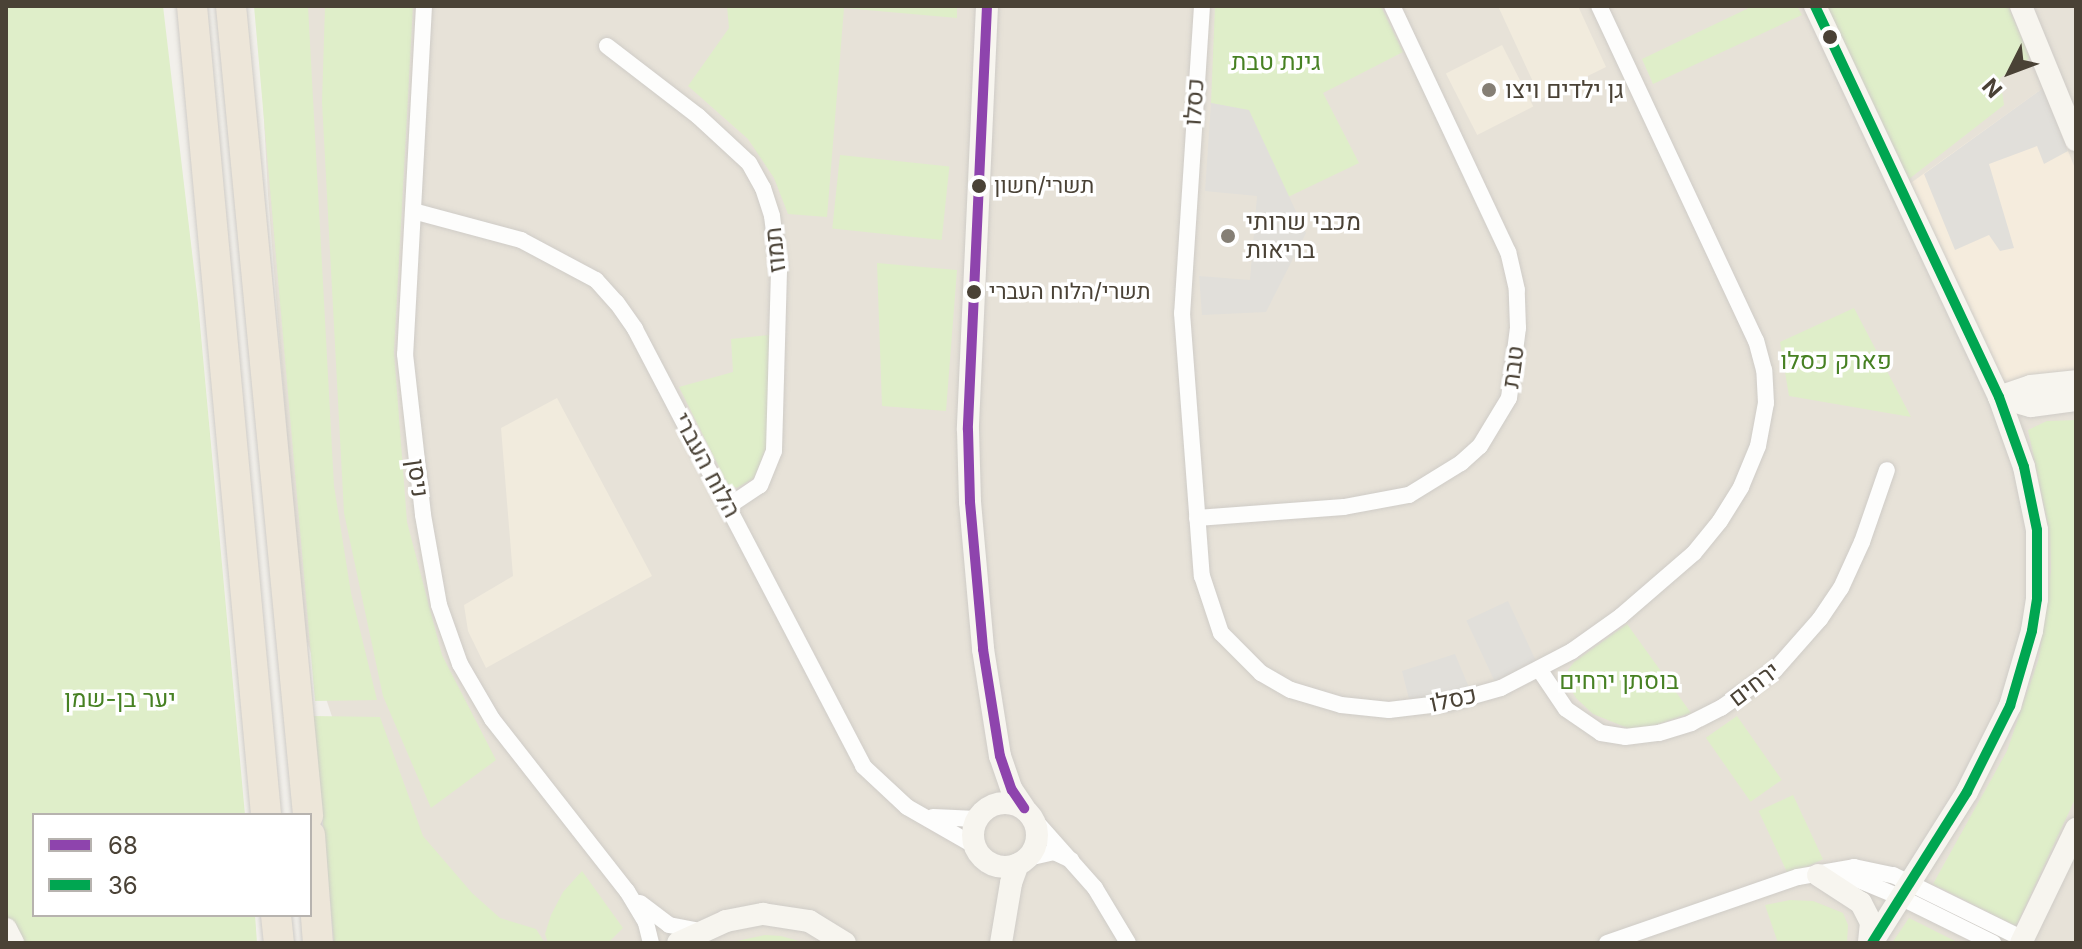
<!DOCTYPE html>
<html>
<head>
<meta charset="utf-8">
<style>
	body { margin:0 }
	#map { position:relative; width:2082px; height:949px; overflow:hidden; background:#f2f0eb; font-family:Inter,Heebo,sans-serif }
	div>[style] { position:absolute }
	.residential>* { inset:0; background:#e7e2d8 }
	.commercial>* { inset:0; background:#f5ecdd }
	.education>* { inset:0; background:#f1ebdd; transform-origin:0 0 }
	.green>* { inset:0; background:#dfeec9; transform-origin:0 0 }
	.parking>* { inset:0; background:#e1dfda; transform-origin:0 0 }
	.roads { filter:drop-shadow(0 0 2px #cfccc7) drop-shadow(0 0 2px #cfccc7) }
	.street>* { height:16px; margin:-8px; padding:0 8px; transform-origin:8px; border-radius:8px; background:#fdfdfc }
	.secondary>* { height:22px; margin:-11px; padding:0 11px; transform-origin:11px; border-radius:11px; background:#f7f5ef }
	.secondary>.ring { margin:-11px; padding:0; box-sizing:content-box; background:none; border:22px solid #f7f5ef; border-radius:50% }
	.highway>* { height:30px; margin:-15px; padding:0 15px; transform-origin:15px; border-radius:15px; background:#ede6d9 }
	.bus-1>* { height:10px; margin:-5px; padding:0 5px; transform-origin:5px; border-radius:5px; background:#8e44ad }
	.bus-2>* { height:10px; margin:-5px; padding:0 5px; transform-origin:5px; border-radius:5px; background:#00a651 }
	.dots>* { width:22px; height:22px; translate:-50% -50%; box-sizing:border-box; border:4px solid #fff; border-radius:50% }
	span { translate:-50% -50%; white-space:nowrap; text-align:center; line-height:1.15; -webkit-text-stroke:7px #fff; paint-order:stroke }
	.bus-label { font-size:22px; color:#4a4236 }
	.left { translate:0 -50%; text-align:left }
	.park-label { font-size:24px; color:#478123 }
	.poi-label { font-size:24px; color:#4a4236 }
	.street-label { font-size:24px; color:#4a4236 }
	.frame { position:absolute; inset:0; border:8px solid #4a4236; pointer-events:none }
	.legend { position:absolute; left:32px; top:813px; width:280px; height:104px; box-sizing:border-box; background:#fff; border:2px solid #b7b3af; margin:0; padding:10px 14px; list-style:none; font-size:24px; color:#4a4236 }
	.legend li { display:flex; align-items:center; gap:16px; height:40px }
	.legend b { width:40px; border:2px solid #b7b3af }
	.north { position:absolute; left:1970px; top:32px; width:80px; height:80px; -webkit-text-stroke:6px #fff; paint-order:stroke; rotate:228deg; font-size:22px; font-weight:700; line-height:32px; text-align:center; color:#4a4236 }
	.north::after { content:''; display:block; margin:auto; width:28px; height:36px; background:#4a4236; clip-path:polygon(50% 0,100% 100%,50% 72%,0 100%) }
</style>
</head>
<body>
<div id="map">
	<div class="residential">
		<div style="clip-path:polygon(258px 6px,2076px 6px,2076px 943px,407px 943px,302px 626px,268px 195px)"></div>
	</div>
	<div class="commercial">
		<div style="clip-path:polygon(2043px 88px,2076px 171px,2076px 379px,2005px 383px,1908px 185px)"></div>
	</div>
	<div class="education">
		<div style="clip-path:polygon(1498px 6px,1578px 6px,1606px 67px,1541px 99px)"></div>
		<div style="left:1502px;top:45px;width:69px;height:63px;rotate:63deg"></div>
		<div style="clip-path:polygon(557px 398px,652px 576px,486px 668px,468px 631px,464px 605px,513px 576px,501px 428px)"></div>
	</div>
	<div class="green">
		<div style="clip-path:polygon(6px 6px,163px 6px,198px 303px,245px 815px,34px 815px,34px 915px,255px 915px,257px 943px,6px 943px)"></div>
		<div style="clip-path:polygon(254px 6px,308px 6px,334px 486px,351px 593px,377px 700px,315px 701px)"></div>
		<div style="clip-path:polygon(325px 6px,413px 6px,394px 352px,407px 522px,442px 655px,496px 760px,431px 808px,383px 696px,344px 513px,322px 102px)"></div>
		<div style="clip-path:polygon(727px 6px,957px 6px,957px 18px,844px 8px,827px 217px,788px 214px,774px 178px,748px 139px,688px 86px,729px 28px)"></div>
		<div style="clip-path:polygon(1215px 6px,1381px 6px,1403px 52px,1323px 93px,1359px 163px,1288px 197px,1249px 111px,1211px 103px)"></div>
		<div style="clip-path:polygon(1753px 6px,1797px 6px,1802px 15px,1653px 84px,1642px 59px)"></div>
		<div style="clip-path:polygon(1827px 6px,2008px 6px,2030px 58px,2000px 78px,2004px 105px,1909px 179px)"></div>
		<div style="left:840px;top:155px;width:110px;height:74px;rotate:6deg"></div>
		<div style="clip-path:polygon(877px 263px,957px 270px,946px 411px,882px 406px)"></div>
		<div style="clip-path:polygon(1854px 308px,1877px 352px,1911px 417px,1789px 396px,1780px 342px)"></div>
		<div style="clip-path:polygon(769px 335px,767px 445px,754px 478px,737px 488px,727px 483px,679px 387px,733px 372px,731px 339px)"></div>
		<div style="clip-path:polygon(2076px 420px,2076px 797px,2016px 926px,1933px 884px,2007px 751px,2039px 658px,2051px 571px,2050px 533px,2028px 430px,2047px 421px)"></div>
		<div style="clip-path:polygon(1627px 624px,1691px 713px,1643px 729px,1630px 729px,1593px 714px,1576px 698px,1568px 684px,1568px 670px,1574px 662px)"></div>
		<div style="clip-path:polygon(313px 716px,380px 717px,423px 836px,472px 893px,500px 918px,536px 929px,545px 943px,334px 943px)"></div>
		<div style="left:1737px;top:716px;width:78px;height:38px;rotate:55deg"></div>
		<div style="left:1793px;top:795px;width:71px;height:38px;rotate:65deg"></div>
		<div style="clip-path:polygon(582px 871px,623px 928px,608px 943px,548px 943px,545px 934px,551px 915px,563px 892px)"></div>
		<div style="clip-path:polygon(1790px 900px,1813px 901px,1843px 913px,1848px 925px,1847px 943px,1778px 943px,1765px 905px)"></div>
		<div style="clip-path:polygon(1909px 918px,1959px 943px,1892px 943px)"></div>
		<div style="clip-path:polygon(765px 935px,781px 936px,806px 943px,727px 943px)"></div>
	</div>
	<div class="parking">
		<div style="clip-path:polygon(2043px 88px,2068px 151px,2044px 164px,2037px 146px,1989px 164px,2014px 248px,2000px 251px,1989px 235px,1955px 250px,1924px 174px)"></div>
		<div style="clip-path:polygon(1211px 103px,1249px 110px,1306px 233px,1266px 312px,1202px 315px,1199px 276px,1250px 280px,1257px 196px,1205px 191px)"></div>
		<div style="left:1508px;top:601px;width:75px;height:46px;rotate:65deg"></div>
		<div style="clip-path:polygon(1455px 654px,1473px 697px,1411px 707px,1402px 671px)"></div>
	</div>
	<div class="roads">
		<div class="street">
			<div style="left:424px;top:6px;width:349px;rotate:93.1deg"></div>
			<div style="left:405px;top:354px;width:162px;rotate:83.6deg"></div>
			<div style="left:423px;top:515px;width:91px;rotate:79.9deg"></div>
			<div style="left:439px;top:605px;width:63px;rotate:70.4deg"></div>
			<div style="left:460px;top:664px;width:64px;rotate:59.8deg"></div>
			<div style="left:492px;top:719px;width:219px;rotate:51.9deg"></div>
			<div style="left:627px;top:891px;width:37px;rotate:59deg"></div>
			<div style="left:646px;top:923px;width:21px;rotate:76deg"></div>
			<div style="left:1202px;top:6px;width:308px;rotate:93.7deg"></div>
			<div style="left:1182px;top:313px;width:264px;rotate:85.7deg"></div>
			<div style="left:1202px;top:576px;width:60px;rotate:71.6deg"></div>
			<div style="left:1221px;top:633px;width:57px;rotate:45deg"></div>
			<div style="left:1261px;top:673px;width:34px;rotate:30deg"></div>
			<div style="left:1291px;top:690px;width:52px;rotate:16.7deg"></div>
			<div style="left:1341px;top:705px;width:48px;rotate:5.9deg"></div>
			<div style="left:1389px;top:710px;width:59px;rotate:-6.8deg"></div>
			<div style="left:1448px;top:703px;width:55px;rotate:-15.8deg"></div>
			<div style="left:1501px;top:688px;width:80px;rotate:-27.5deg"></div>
			<div style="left:1572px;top:651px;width:60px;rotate:-35.5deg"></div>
			<div style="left:1621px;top:616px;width:96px;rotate:-40.8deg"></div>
			<div style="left:1694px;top:553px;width:41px;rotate:-50.9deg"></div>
			<div style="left:1720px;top:521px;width:40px;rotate:-58deg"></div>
			<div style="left:1741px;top:487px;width:44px;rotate:-67.5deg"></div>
			<div style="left:1758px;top:446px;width:44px;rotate:-79.5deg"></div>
			<div style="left:1766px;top:403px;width:33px;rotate:-93deg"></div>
			<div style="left:1764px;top:370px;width:30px;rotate:-105deg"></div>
			<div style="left:1756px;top:341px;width:370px;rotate:-115.1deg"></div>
			<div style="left:607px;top:46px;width:115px;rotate:37.6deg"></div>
			<div style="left:698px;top:116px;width:69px;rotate:42.7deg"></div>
			<div style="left:749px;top:163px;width:29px;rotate:61deg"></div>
			<div style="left:763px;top:188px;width:29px;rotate:72deg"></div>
			<div style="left:772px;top:216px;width:55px;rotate:82.7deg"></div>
			<div style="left:779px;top:271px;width:180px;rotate:91.6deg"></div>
			<div style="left:774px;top:451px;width:37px;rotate:112deg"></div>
			<div style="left:760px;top:485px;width:37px;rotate:146deg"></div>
			<div style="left:413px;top:211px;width:112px;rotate:15deg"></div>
			<div style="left:521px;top:240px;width:85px;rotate:28.1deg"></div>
			<div style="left:596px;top:280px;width:31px;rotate:48deg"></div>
			<div style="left:617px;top:303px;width:32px;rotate:55deg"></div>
			<div style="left:635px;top:329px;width:493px;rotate:62.4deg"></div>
			<div style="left:863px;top:766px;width:60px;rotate:43deg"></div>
			<div style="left:907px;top:807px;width:78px;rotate:29.8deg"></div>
			<div style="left:1197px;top:518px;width:147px;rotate:-4.3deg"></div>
			<div style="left:1344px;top:507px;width:66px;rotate:-10.5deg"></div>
			<div style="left:1409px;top:495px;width:61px;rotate:-31.6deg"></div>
			<div style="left:1461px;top:463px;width:25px;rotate:-42deg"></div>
			<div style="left:1480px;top:446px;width:56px;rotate:-58.9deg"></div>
			<div style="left:1509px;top:398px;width:71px;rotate:-82.7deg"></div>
			<div style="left:1518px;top:328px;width:38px;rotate:-92deg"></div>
			<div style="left:1517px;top:290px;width:39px;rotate:-103deg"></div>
			<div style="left:1508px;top:252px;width:272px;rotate:-115.2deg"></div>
			<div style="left:1539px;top:669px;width:48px;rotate:56deg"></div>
			<div style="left:1566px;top:709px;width:42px;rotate:34.4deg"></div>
			<div style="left:1601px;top:733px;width:24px;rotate:9deg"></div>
			<div style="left:1625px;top:737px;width:34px;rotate:-7deg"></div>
			<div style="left:1659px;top:733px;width:34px;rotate:-17deg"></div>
			<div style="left:1691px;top:723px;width:34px;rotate:-27deg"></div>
			<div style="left:1721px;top:708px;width:66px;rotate:-35.1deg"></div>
			<div style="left:1775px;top:670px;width:68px;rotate:-48.6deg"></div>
			<div style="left:1820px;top:619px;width:37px;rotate:-56deg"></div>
			<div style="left:1841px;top:588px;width:51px;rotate:-65.5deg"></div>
			<div style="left:1862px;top:542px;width:76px;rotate:-70.9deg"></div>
			<div style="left:933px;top:817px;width:44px;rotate:2.6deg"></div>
			<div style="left:1032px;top:817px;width:95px;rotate:48.4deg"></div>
			<div style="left:1095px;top:888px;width:64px;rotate:59deg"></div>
			<div style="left:1028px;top:858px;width:27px;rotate:-13deg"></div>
			<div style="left:1054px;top:852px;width:19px;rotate:25deg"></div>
			<div style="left:1836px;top:875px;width:24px;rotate:12deg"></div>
			<div style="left:1859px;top:880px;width:47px;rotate:22.7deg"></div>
			<div style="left:1902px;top:898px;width:102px;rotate:26.3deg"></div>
			<div style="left:640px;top:903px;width:36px;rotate:37deg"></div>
			<div style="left:669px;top:925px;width:32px;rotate:11deg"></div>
			<div style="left:1607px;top:943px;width:202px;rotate:-19.1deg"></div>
			<div style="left:1798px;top:877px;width:57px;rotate:-10.1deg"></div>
			<div style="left:1854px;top:867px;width:40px;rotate:12deg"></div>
			<div style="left:1893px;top:875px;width:145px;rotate:26.2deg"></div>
		</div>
		<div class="secondary">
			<div style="left:987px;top:6px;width:424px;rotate:92.6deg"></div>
			<div style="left:968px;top:430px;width:72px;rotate:88.4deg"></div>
			<div style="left:970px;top:502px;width:148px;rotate:84.9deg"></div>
			<div style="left:983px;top:649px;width:108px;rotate:81deg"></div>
			<div style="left:1000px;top:756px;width:36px;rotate:71deg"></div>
			<div style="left:1012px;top:790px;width:22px;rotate:56deg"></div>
			<div style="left:1815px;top:6px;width:432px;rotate:64.8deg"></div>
			<div style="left:1999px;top:397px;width:74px;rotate:70.3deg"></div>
			<div style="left:2024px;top:467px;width:64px;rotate:78.3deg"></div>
			<div style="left:2037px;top:530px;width:69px;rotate:90deg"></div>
			<div style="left:2037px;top:599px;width:32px;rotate:99deg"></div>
			<div style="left:2032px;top:631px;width:78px;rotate:106.3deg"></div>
			<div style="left:2010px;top:706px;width:96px;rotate:116.6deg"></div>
			<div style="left:1967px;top:792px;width:178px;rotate:122.2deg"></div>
			<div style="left:2021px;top:6px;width:145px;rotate:67.7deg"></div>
			<div style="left:1999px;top:397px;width:34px;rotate:-19deg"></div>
			<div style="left:2031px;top:386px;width:45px;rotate:-6.3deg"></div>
			<div style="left:1999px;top:397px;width:33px;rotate:16deg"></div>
			<div style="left:2031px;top:406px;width:45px;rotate:-7.6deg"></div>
			<div class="ring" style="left:973px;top:803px;width:42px;height:42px"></div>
			<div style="left:1818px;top:875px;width:51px;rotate:33.1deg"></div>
			<div style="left:1861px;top:903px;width:22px;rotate:63deg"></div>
			<div style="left:1871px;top:923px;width:20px;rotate:96deg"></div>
			<div style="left:6px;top:929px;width:16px;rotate:63deg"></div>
			<div style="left:678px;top:943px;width:53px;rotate:-24.6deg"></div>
			<div style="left:726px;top:921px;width:38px;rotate:-11deg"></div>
			<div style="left:763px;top:914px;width:47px;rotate:8.7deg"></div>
			<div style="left:809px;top:921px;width:42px;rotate:31.4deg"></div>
			<div style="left:1001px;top:943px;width:61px;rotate:-80.5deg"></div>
			<div style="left:1011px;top:883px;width:20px;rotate:-70deg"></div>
			<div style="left:2021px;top:943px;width:127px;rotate:-64.2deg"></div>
		</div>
		<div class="highway">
			<div style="left:192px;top:6px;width:812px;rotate:84.77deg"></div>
			<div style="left:231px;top:6px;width:813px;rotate:84.56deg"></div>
			<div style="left:310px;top:835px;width:108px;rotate:85.8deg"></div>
			<div style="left:276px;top:915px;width:28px;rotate:84deg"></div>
		</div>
	</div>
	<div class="bus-1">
		<div style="left:987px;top:6px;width:424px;rotate:92.6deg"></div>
		<div style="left:968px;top:430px;width:72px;rotate:88.4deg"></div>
		<div style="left:970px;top:502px;width:148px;rotate:84.9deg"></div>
		<div style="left:983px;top:649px;width:108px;rotate:81deg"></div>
		<div style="left:1000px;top:756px;width:36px;rotate:71deg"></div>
		<div style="left:1012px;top:790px;width:22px;rotate:56deg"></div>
	</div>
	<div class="bus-2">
		<div style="left:1815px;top:6px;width:432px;rotate:64.8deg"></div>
		<div style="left:1999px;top:397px;width:74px;rotate:70.3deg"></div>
		<div style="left:2024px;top:467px;width:64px;rotate:78.3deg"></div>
		<div style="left:2037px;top:530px;width:69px;rotate:90deg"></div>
		<div style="left:2037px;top:599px;width:32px;rotate:99deg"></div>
		<div style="left:2032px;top:631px;width:78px;rotate:106.3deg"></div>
		<div style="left:2010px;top:706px;width:96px;rotate:116.6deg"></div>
		<div style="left:1967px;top:792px;width:178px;rotate:122.2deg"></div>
	</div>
	<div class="dots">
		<div style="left:1830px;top:37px;background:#4a4236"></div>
		<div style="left:1489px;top:90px;background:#857f75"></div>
		<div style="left:979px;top:186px;background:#4a4236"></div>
		<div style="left:1228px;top:236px;background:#857f75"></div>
		<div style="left:974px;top:292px;background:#4a4236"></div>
	</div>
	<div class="bus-label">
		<span class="left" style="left:994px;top:186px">תשרי/חשון</span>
		<span class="left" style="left:989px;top:292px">תשרי/הלוח העברי</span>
	</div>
	<div class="park-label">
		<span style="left:1276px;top:62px">גינת טבת</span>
		<span style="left:1836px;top:361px">פארק כסלו</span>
		<span style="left:1619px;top:681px">בוסתן ירחים</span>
		<span style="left:120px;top:699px">יער בן-שמן</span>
	</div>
	<div class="poi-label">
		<span class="left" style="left:1505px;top:90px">גן ילדים ויצו</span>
		<span class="left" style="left:1246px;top:236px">מכבי שרותי<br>בריאות</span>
	</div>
	<div class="street-label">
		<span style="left:1194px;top:102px;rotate:-86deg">כסלו</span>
		<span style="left:775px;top:250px;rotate:-96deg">תמוז</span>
		<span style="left:1513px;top:367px;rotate:-82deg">טבת</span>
		<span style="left:707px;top:465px;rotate:62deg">הלוח העברי</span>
		<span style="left:418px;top:478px;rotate:82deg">ניסן</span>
		<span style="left:1754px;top:684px;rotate:-37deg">ירחים</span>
		<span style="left:1453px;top:699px;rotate:-12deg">כסלו</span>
	</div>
	<div class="frame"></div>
	<ul class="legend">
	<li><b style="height:10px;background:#8e44ad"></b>68</li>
	<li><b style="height:10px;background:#00a651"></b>36</li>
	</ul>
	<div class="north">N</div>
</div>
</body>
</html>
